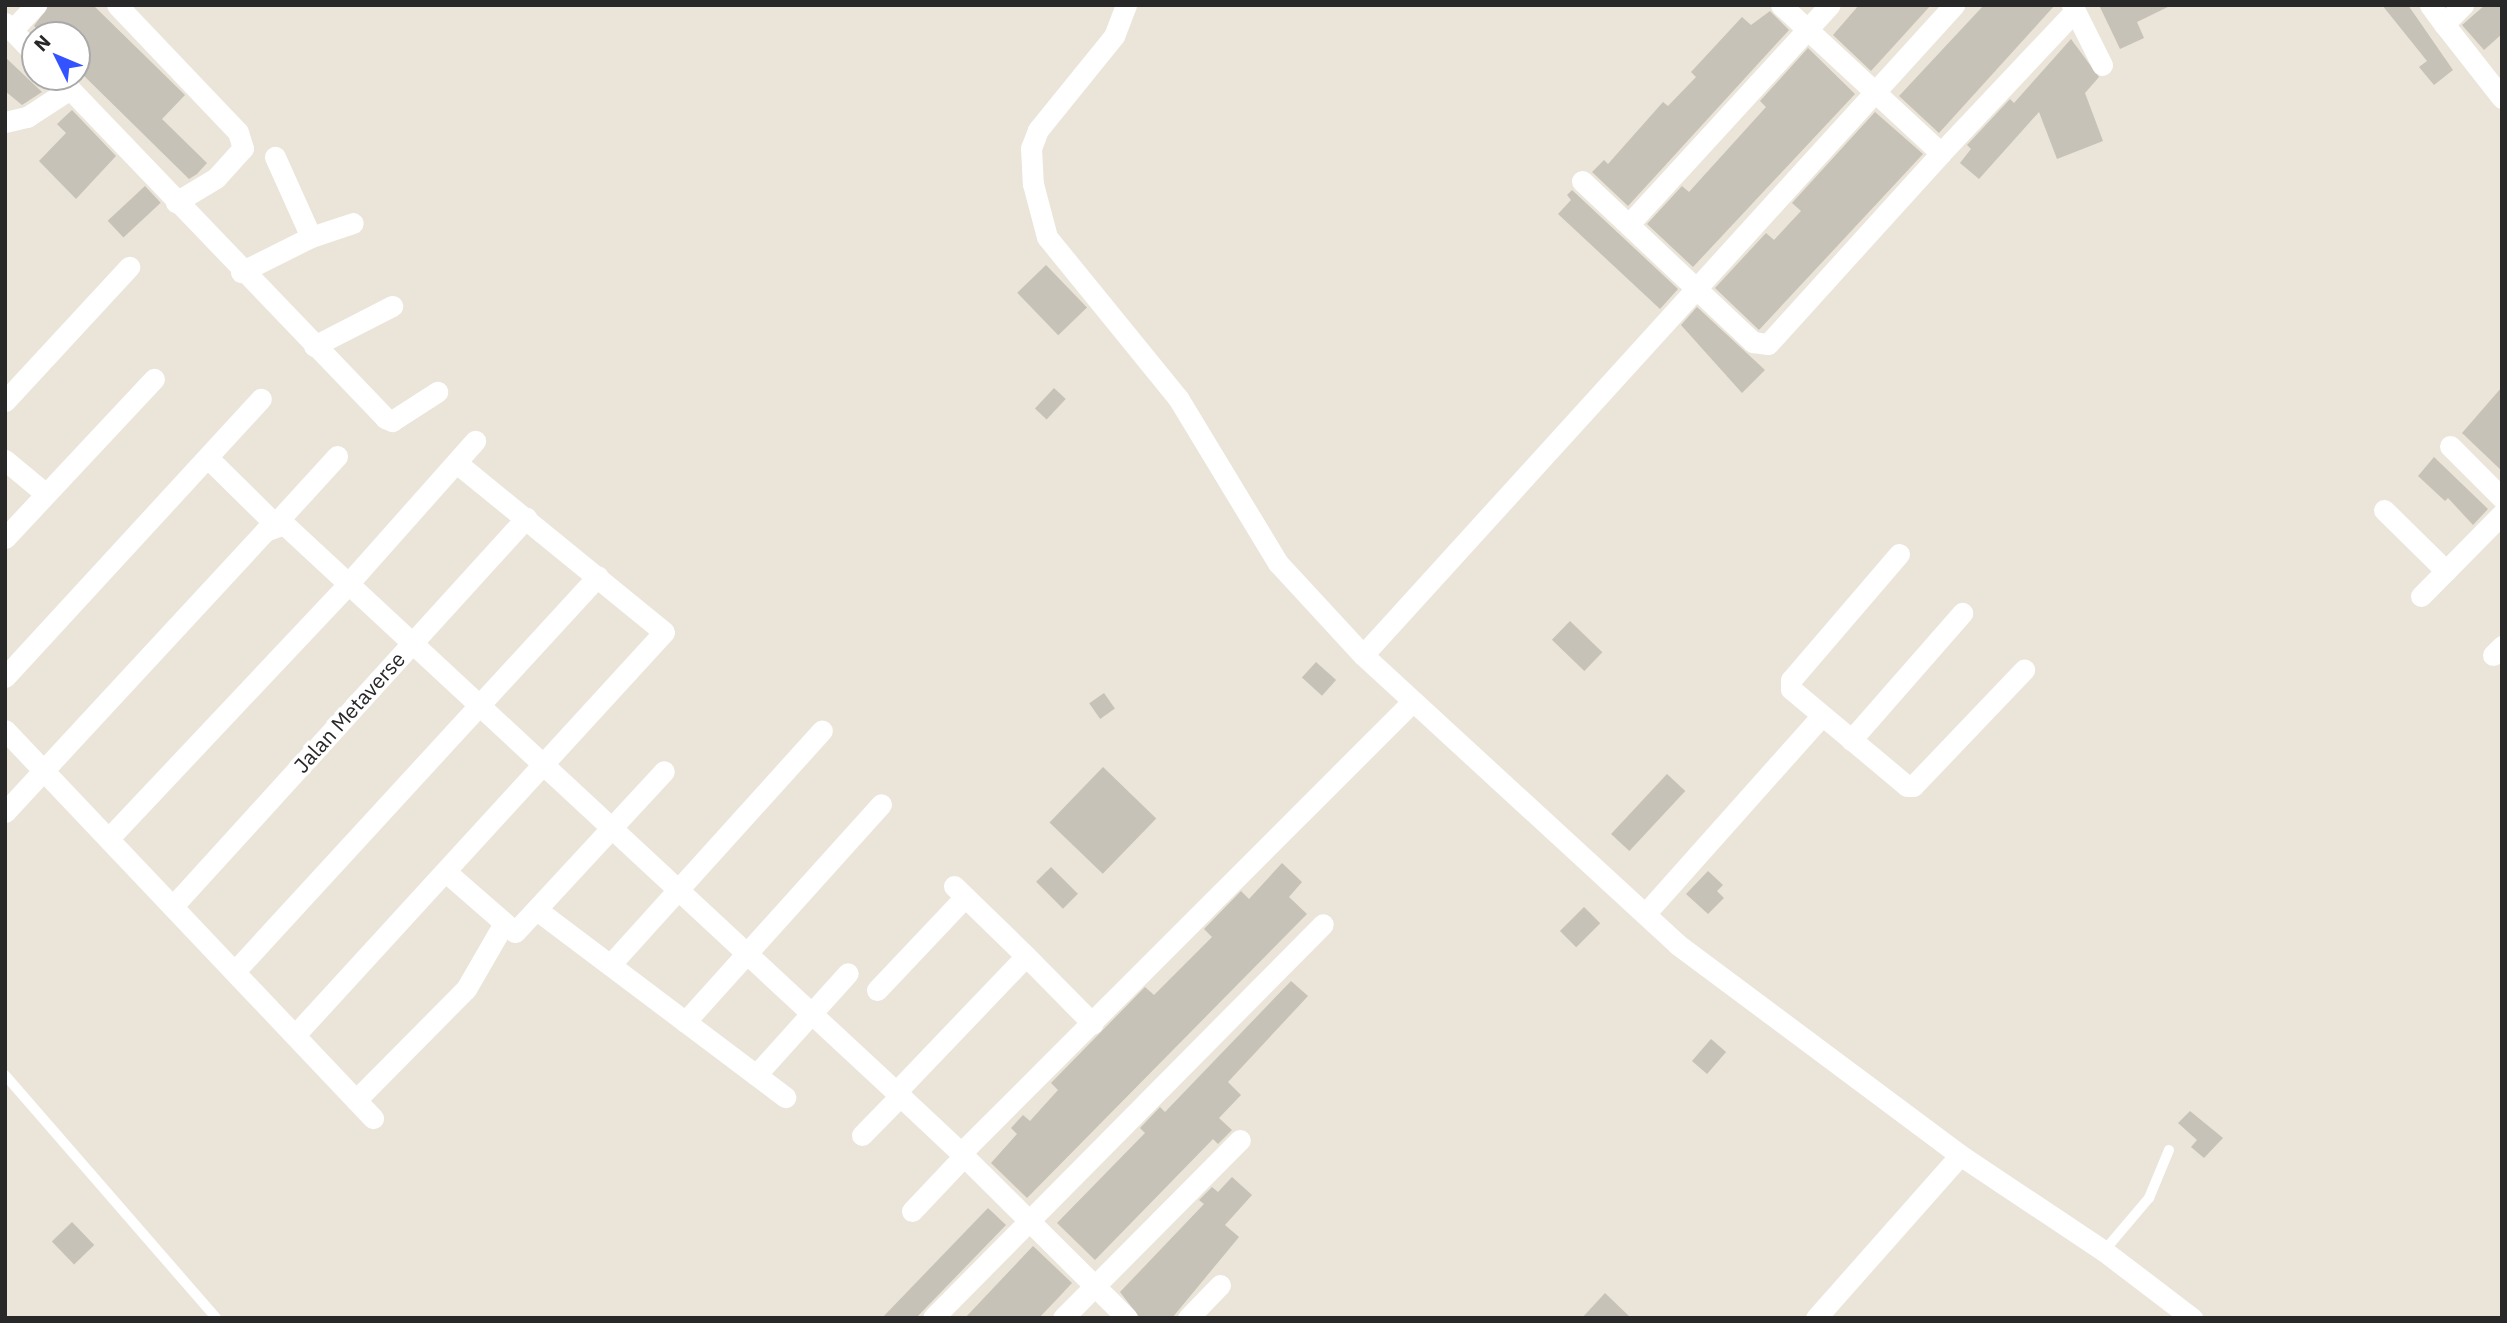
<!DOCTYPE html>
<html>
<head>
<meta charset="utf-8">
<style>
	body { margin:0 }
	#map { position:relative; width:2507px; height:1323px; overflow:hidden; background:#ebe4d8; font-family:"IBM Plex Sans",sans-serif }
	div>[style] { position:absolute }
	.building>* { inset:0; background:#c6c2b7; transform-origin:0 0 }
	.service>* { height:10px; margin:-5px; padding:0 5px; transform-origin:5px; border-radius:5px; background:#fff }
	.minor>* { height:21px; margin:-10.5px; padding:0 10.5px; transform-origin:10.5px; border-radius:10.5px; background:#fff }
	span { translate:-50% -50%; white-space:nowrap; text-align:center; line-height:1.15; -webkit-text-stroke:7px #fff; paint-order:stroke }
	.street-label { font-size:21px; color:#282828 }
	.frame { position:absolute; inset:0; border:7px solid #282828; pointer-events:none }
	.north { position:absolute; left:21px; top:21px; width:70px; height:70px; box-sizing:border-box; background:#fff; border:2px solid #a9a9a9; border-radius:50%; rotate:313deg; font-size:19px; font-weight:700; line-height:28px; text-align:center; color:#282828 }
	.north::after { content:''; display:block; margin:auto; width:24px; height:32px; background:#3253ff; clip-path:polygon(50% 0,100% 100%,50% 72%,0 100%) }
</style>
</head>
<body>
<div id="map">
	<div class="building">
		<div style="clip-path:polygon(49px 5px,93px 5px,185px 95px,162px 119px,207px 163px,197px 174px,189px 179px,77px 69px,77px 35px,44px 35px,34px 26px)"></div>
		<div style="clip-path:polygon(1859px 5px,1931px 5px,1871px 71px,1833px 35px)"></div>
		<div style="clip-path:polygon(1984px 5px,2055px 5px,1939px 133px,1899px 96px)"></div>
		<div style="clip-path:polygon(2099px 5px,2172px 5px,2137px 22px,2144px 38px,2120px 49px)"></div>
		<div style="clip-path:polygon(2382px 5px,2408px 5px,2453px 70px,2434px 85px,2419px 67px,2427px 61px)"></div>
		<div style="clip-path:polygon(2485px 5px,2502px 5px,2502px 34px,2484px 50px,2462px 25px)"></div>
		<div style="clip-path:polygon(1770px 11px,1789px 30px,1628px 206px,1592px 172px,1604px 160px,1608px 164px,1663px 102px,1668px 106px,1696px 77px,1691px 72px,1742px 17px,1751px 25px)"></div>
		<div style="clip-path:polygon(2071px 39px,2099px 77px,2085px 93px,2103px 141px,2057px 159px,2039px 112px,1979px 179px,1960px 163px,1971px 149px,1967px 145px,2010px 99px,2014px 103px)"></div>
		<div style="clip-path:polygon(1808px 48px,1855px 94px,1693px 267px,1647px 224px,1682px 186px,1689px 192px,1766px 107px,1760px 101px)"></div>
		<div style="clip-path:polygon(5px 57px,42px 92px,22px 105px,5px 91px)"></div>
		<div style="clip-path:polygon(72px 110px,116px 156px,76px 199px,39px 161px,66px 133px,57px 124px)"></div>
		<div style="clip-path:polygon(1875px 112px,1923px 154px,1759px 330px,1715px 288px,1766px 233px,1774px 240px,1786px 227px,1801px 211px,1792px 203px)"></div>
		<div style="left:145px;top:186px;width:23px;height:51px;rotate:47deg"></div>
		<div style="clip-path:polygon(1572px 190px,1678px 289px,1660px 309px,1558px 214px,1571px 200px,1567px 195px)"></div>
		<div style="left:1046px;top:265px;width:59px;height:40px;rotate:46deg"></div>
		<div style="clip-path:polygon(1697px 307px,1765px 370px,1742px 393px,1681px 325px)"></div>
		<div style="clip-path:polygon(2502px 387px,2502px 471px,2462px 433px)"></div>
		<div style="left:1054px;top:388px;width:16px;height:28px;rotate:43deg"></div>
		<div style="clip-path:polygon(2434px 457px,2488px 509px,2473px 525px,2448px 498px,2445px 501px,2418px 476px)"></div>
		<div style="left:1570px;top:621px;width:45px;height:26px;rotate:44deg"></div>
		<div style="left:1316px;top:662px;width:27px;height:21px;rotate:42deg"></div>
		<div style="left:1104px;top:693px;width:19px;height:18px;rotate:55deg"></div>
		<div style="left:1103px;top:767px;width:74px;height:77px;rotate:44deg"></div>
		<div style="left:1667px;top:774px;width:25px;height:82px;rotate:43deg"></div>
		<div style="clip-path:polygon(1282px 863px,1302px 882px,1289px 897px,1307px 914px,1027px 1198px,991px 1163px,1017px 1134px,1011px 1128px,1023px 1115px,1030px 1121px,1058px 1090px,1051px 1083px,1145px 987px,1154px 995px,1212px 937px,1204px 929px,1241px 891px,1249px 899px)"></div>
		<div style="left:1051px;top:867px;width:38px;height:21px;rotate:45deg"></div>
		<div style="clip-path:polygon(1708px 871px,1723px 885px,1717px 891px,1724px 898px,1708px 914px,1686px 894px)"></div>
		<div style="left:1584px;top:907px;width:23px;height:34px;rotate:45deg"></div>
		<div style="clip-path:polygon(1291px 981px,1308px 996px,1228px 1082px,1241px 1095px,1219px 1118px,1232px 1130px,1218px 1144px,1213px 1139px,1095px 1260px,1057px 1223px,1145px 1133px,1140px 1128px,1160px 1107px,1165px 1112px)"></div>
		<div style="left:1711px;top:1039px;width:20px;height:29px;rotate:41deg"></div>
		<div style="clip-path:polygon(2190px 1111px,2223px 1138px,2204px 1158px,2191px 1147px,2197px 1140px,2178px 1123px)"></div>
		<div style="clip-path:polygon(1232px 1177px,1252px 1195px,1225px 1225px,1239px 1237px,1172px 1318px,1140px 1318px,1120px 1292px,1204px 1204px,1199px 1200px,1212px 1187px,1218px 1192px)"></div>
		<div style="clip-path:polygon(988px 1208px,1006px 1225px,916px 1318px,882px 1318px)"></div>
		<div style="left:72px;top:1222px;width:32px;height:28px;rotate:46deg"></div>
		<div style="clip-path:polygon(1033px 1246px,1072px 1283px,1059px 1297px,1039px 1318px,965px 1318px)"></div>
		<div style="clip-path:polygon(1605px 1293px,1631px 1318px,1582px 1318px)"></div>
	</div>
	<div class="service">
		<div style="left:5px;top:1075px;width:322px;rotate:49deg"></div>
		<div style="left:2104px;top:1251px;width:70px;rotate:-49.7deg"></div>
		<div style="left:2149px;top:1198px;width:52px;rotate:-67.4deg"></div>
	</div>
	<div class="minor">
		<div style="left:117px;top:5px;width:175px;rotate:46.4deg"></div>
		<div style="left:238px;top:132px;width:17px;rotate:73deg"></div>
		<div style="left:243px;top:148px;width:40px;rotate:132deg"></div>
		<div style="left:216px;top:178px;width:47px;rotate:149deg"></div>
		<div style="left:1126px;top:5px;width:33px;rotate:111deg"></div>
		<div style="left:1114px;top:36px;width:121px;rotate:129deg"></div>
		<div style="left:1038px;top:130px;width:19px;rotate:111deg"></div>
		<div style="left:1031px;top:148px;width:36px;rotate:87deg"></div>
		<div style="left:1033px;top:184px;width:55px;rotate:75.2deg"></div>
		<div style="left:1047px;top:237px;width:208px;rotate:50.9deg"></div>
		<div style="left:1178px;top:398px;width:193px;rotate:58.8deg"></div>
		<div style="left:1278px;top:563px;width:125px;rotate:47.3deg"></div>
		<div style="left:1363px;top:655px;width:427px;rotate:42.6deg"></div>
		<div style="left:1677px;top:944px;width:353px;rotate:36.7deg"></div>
		<div style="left:1960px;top:1155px;width:173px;rotate:33.7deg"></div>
		<div style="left:2104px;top:1251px;width:111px;rotate:37.3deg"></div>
		<div style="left:1781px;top:5px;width:218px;rotate:42.8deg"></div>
		<div style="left:1941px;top:153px;width:195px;rotate:-46.7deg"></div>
		<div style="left:2072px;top:5px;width:67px;rotate:63.4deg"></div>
		<div style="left:2430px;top:5px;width:24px;rotate:54deg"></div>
		<div style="left:2444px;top:24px;width:27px;rotate:-45deg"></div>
		<div style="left:5px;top:23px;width:43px;rotate:45.9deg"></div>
		<div style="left:2444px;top:24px;width:94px;rotate:51.9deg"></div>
		<div style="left:12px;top:30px;width:35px;rotate:-46deg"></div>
		<div style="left:5px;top:122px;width:23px;rotate:-13deg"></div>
		<div style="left:27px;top:117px;width:51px;rotate:-33.1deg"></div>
		<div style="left:70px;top:89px;width:455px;rotate:46.2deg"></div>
		<div style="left:385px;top:418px;width:8px;rotate:23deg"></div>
		<div style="left:392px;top:421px;width:54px;rotate:-32.8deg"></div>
		<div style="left:1582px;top:181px;width:235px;rotate:43.3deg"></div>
		<div style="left:1753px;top:342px;width:15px;rotate:8deg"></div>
		<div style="left:1768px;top:344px;width:258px;rotate:-47.8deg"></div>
		<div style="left:1629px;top:224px;width:297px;rotate:-47.5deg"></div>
		<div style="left:311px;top:237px;width:44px;rotate:-18.4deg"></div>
		<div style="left:241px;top:272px;width:78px;rotate:-26.6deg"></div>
		<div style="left:311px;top:237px;width:88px;rotate:-114.2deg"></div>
		<div style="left:314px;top:346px;width:88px;rotate:-27.1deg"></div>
		<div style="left:5px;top:401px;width:183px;rotate:-47.2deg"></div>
		<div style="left:2450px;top:446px;width:74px;rotate:45deg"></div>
		<div style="left:208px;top:458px;width:94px;rotate:44.6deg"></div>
		<div style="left:275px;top:524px;width:92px;rotate:-47.6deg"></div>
		<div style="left:5px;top:460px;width:53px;rotate:39.7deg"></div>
		<div style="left:2384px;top:510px;width:87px;rotate:44.5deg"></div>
		<div style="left:5px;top:538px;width:218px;rotate:-46.9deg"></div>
		<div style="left:1899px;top:554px;width:166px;rotate:130.6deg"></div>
		<div style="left:1791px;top:680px;width:9px;rotate:90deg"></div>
		<div style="left:1791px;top:689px;width:151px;rotate:39.9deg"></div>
		<div style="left:1907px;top:786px;width:6px"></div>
		<div style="left:1913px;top:786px;width:161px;rotate:-46.3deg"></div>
		<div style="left:2421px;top:596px;width:115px;rotate:-45.4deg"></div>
		<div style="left:1363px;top:655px;width:879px;rotate:-47.72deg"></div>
		<div style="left:2493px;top:655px;width:13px;rotate:-45deg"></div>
		<div style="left:5px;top:677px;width:378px;rotate:-47.4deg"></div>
		<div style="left:5px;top:730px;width:535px;rotate:46.52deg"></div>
		<div style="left:1851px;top:740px;width:169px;rotate:-48.8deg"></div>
		<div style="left:5px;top:812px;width:383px;rotate:-47.2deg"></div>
		<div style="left:265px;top:531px;width:20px;rotate:-20deg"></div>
		<div style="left:284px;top:524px;width:835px;rotate:42.86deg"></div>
		<div style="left:109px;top:838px;width:347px;rotate:-46.7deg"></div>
		<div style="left:347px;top:585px;width:193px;rotate:-48.4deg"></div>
		<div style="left:446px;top:872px;width:91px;rotate:41deg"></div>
		<div style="left:515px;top:932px;width:219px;rotate:-47.2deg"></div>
		<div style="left:954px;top:886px;width:100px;rotate:44.2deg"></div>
		<div style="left:173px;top:906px;width:525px;rotate:-47.7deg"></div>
		<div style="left:537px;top:910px;width:311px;rotate:37deg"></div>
		<div style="left:1645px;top:914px;width:266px;rotate:-48.3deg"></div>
		<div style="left:610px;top:965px;width:316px;rotate:-47.9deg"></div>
		<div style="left:235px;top:971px;width:536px;rotate:-47.42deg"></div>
		<div style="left:877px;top:990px;width:128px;rotate:-46.6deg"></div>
		<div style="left:685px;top:1022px;width:293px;rotate:-48deg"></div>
		<div style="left:295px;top:1035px;width:546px;rotate:-47.52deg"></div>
		<div style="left:664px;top:632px;width:267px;rotate:-140.8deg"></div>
		<div style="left:756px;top:1075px;width:137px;rotate:-48deg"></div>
		<div style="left:356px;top:1100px;width:156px;rotate:-45.3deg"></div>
		<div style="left:466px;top:989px;width:74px;rotate:-60deg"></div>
		<div style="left:862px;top:1135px;width:54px;rotate:-45.7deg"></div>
		<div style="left:961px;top:1153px;width:89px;rotate:-136.8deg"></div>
		<div style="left:896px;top:1092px;width:188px;rotate:-46.3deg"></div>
		<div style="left:1026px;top:956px;width:95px;rotate:45.4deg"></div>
		<div style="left:912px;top:1211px;width:76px;rotate:-46.6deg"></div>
		<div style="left:933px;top:1318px;width:554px;rotate:-45.29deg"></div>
		<div style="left:1063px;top:1318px;width:251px;rotate:-45.2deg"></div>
		<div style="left:1127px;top:1318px;width:234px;rotate:-135.2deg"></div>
		<div style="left:961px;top:1153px;width:639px;rotate:-45deg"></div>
		<div style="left:1188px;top:1318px;width:46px;rotate:-45.9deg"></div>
		<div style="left:1816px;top:1318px;width:217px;rotate:-48.5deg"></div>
	</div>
	<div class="street-label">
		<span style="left:349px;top:712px;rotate:-48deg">Jalan Metaverse</span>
	</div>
	<div class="frame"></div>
	<div class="north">N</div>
</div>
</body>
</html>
